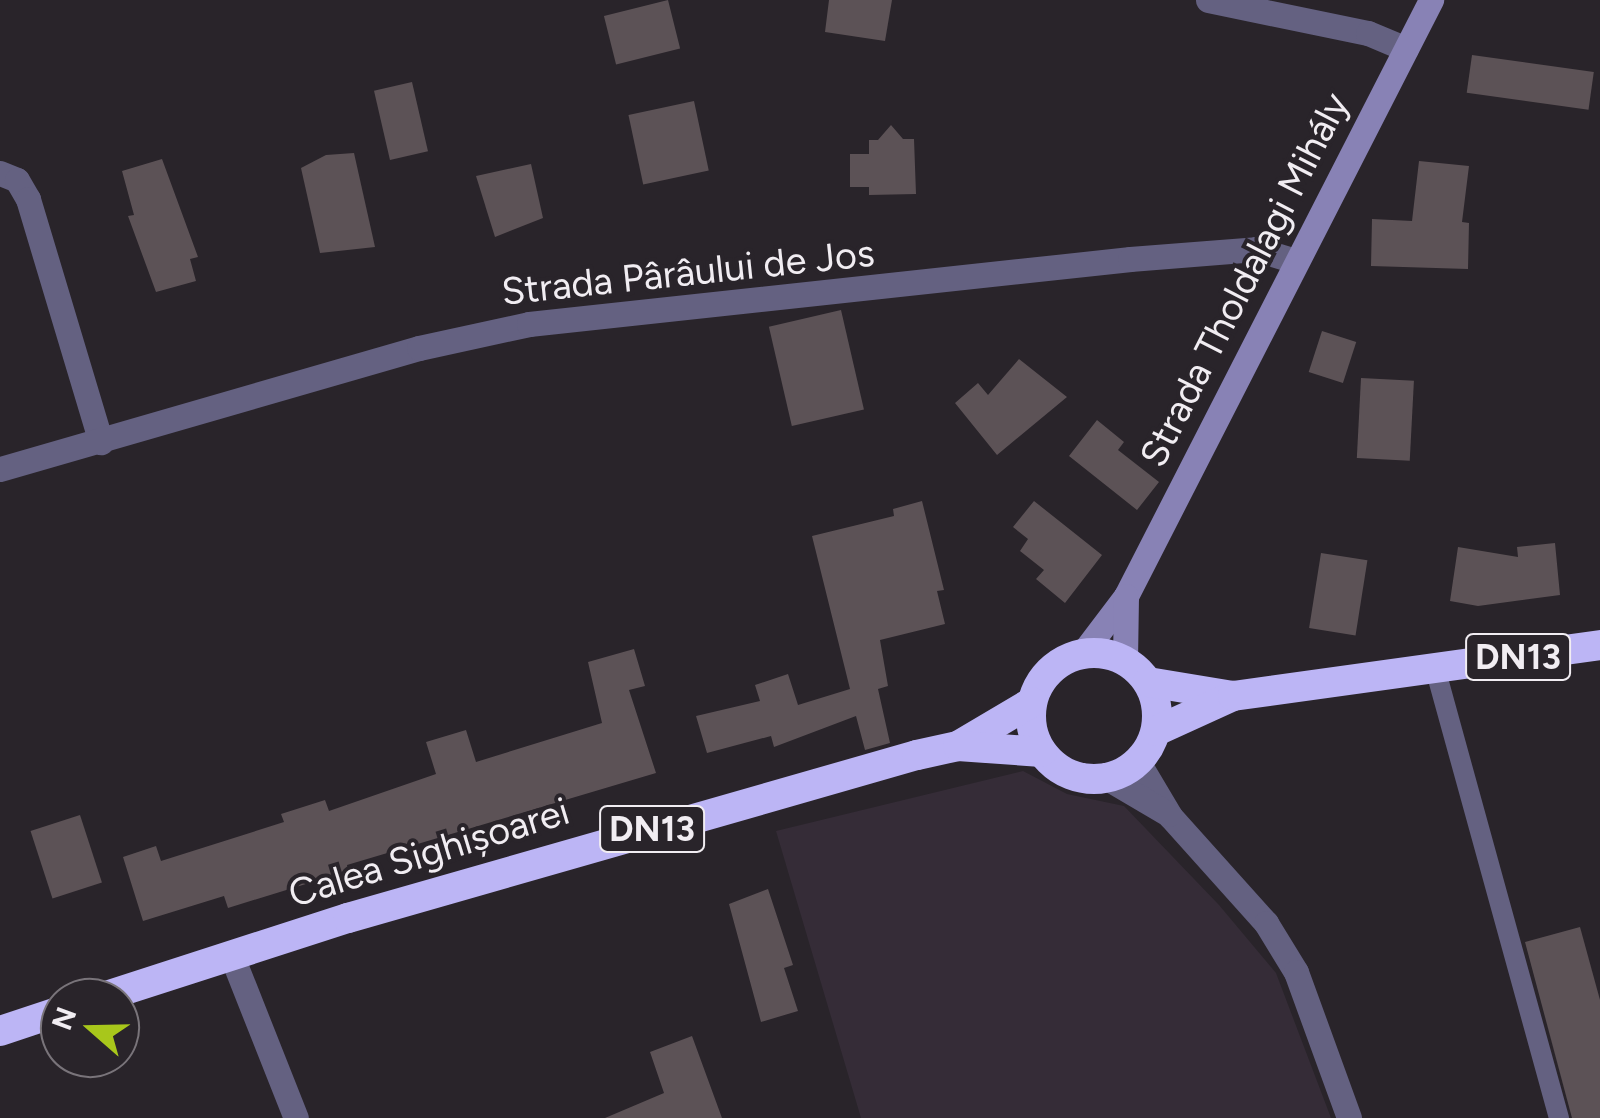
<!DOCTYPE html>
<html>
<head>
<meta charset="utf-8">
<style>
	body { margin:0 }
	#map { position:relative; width:1600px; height:1118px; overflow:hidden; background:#29242a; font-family:Figtree,sans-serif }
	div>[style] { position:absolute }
	.built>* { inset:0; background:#352c37 }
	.building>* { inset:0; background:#5c5256; transform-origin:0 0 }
	.lane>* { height:20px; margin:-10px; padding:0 10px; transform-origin:10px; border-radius:10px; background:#646181 }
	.street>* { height:25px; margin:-12.5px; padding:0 12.5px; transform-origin:12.5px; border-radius:12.5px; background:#646181 }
	.secondary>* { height:25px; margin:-12.5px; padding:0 12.5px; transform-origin:12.5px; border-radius:12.5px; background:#8882b5 }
	.highway>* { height:30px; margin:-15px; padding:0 15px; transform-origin:15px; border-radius:15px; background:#bcb5f5 }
	.highway>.ring { margin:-15px; padding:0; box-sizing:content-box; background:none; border:30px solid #bcb5f5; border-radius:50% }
	span { translate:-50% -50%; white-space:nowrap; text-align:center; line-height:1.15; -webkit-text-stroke:8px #29242a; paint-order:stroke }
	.shield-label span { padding:2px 8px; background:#29242a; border:2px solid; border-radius:8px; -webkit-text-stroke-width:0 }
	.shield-label { font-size:35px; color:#f1edf2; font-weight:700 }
	.street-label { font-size:38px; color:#f1edf2 }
	.north { position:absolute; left:40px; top:978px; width:100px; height:100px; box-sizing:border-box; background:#29242a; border:2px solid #79747a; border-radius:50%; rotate:290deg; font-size:28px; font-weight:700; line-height:40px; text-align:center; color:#f1edf2 }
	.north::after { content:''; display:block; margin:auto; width:35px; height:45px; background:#a8c71b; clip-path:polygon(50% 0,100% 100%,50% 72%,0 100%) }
</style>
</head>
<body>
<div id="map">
	<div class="built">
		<div style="clip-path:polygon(1023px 771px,1067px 794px,1124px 806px,1219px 905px,1276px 973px,1331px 1118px,861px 1118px,776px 831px)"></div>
	</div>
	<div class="building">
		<div style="left:668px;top:0;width:50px;height:66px;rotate:76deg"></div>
		<div style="clip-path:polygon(829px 0,892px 0,885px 41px,825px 32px)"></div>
		<div style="left:1472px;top:55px;width:123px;height:38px;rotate:8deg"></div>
		<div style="left:412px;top:82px;width:71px;height:39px;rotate:77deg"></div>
		<div style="left:694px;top:101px;width:71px;height:67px;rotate:78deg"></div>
		<div style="clip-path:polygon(891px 125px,903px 139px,914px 139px,916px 194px,869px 195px,869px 187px,850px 187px,850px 154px,869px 154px,869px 140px,878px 140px)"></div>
		<div style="clip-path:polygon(354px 153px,375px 247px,320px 253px,301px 168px,326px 155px)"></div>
		<div style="clip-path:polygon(162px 159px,198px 257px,190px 259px,196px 281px,156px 292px,128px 216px,134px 215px,122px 171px)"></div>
		<div style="clip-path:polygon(1419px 161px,1469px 166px,1462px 222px,1469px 223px,1468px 269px,1371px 266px,1372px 219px,1412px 221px)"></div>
		<div style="clip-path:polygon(531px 164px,543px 218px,495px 237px,476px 176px)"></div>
		<div style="left:841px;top:310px;width:102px;height:74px;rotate:77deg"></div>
		<div style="left:1322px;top:331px;width:36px;height:43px;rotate:18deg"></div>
		<div style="clip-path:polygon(1019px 359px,1067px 397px,997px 455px,955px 403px,978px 383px,988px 395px)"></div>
		<div style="left:1361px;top:378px;width:53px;height:80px;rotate:3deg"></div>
		<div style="clip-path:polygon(1097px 420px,1124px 442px,1118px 450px,1159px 482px,1137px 510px,1069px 456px)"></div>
		<div style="clip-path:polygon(922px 501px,944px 590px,937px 591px,945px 624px,880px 640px,888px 686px,878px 689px,890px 743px,865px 750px,856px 716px,774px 747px,771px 736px,707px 753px,696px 716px,760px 701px,755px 685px,788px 674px,798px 705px,850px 689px,812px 536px,894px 516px,893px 509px)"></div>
		<div style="clip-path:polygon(1034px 501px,1102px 555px,1065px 603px,1036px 579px,1044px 570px,1020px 551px,1028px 539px,1013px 527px)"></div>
		<div style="clip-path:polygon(1555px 543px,1560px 595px,1478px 606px,1450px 601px,1458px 547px,1518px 557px,1517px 547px)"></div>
		<div style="left:1321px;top:553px;width:47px;height:76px;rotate:9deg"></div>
		<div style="clip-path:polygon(634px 649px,645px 686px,629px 690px,656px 773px,347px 865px,348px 871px,228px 908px,224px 896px,143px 921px,123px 857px,156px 846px,161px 861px,284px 822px,281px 814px,325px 800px,329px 811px,436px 774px,426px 742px,466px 730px,476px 762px,602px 723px,588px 662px)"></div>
		<div style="left:80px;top:815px;width:71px;height:52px;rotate:72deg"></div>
		<div style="clip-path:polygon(768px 889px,793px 965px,784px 968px,798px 1011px,761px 1022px,729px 904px)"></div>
		<div style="clip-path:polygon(1580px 927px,1600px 1000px,1600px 1118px,1572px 1118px,1525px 942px)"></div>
		<div style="clip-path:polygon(692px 1036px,722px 1118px,605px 1118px,664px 1093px,650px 1052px)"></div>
	</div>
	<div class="lane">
		<div style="left:1435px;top:668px;width:467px;rotate:74.6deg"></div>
	</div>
	<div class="street">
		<div style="left:1208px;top:0;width:163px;rotate:11.7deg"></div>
		<div style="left:1368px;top:33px;width:41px;rotate:22.8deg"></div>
		<div style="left:0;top:173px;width:18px;rotate:22deg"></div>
		<div style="left:17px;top:180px;width:22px;rotate:60deg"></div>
		<div style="left:28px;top:199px;width:254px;rotate:73.3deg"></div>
		<div style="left:0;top:469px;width:436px;rotate:-16.1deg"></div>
		<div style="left:419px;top:348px;width:113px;rotate:-12.3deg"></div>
		<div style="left:529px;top:324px;width:605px;rotate:-6.17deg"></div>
		<div style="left:1130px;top:259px;width:126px;rotate:-4.5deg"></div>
		<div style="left:1256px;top:249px;width:41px;rotate:17.1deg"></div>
		<div style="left:1138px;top:762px;width:63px;rotate:59.3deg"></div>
		<div style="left:1170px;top:816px;width:144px;rotate:48.1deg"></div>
		<div style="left:1266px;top:923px;width:57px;rotate:58.5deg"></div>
		<div style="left:1296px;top:972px;width:155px;rotate:70deg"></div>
		<div style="left:1107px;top:778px;width:71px;rotate:30.5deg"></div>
		<div style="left:231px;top:954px;width:176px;rotate:68.4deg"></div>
	</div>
	<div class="secondary">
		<div style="left:1082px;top:654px;width:73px;rotate:-52.8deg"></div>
		<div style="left:1126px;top:596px;width:670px;rotate:-62.9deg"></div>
		<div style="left:1125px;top:660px;width:64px;rotate:-89.1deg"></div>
	</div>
	<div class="highway">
		<div class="ring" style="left:1031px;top:653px;width:96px;height:96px"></div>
		<div style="left:1148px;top:682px;width:86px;rotate:9.4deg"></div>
		<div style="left:1156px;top:731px;width:85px;rotate:-24.4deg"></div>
		<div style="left:1233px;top:696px;width:371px;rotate:-7.9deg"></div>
		<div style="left:958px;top:746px;width:86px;rotate:-30.7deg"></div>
		<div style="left:100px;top:998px;width:261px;rotate:-17.9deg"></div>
		<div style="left:348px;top:918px;width:592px;rotate:-15.99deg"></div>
		<div style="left:917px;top:755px;width:42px;rotate:-12.4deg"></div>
		<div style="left:958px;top:746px;width:84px;rotate:4.1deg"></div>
		<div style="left:0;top:1031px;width:63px;rotate:-18.4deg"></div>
	</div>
	<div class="shield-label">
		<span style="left:1518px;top:657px">DN13</span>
		<span style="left:652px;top:829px">DN13</span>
	</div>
	<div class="street-label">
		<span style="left:688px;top:273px;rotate:-6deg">Strada Pârâului de Jos</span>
		<span style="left:1245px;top:280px;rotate:-63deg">Strada Tholdalagi Mihály</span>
		<span style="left:429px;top:853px;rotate:-17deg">Calea Sighișoarei</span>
	</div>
	<div class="north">N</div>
</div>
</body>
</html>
